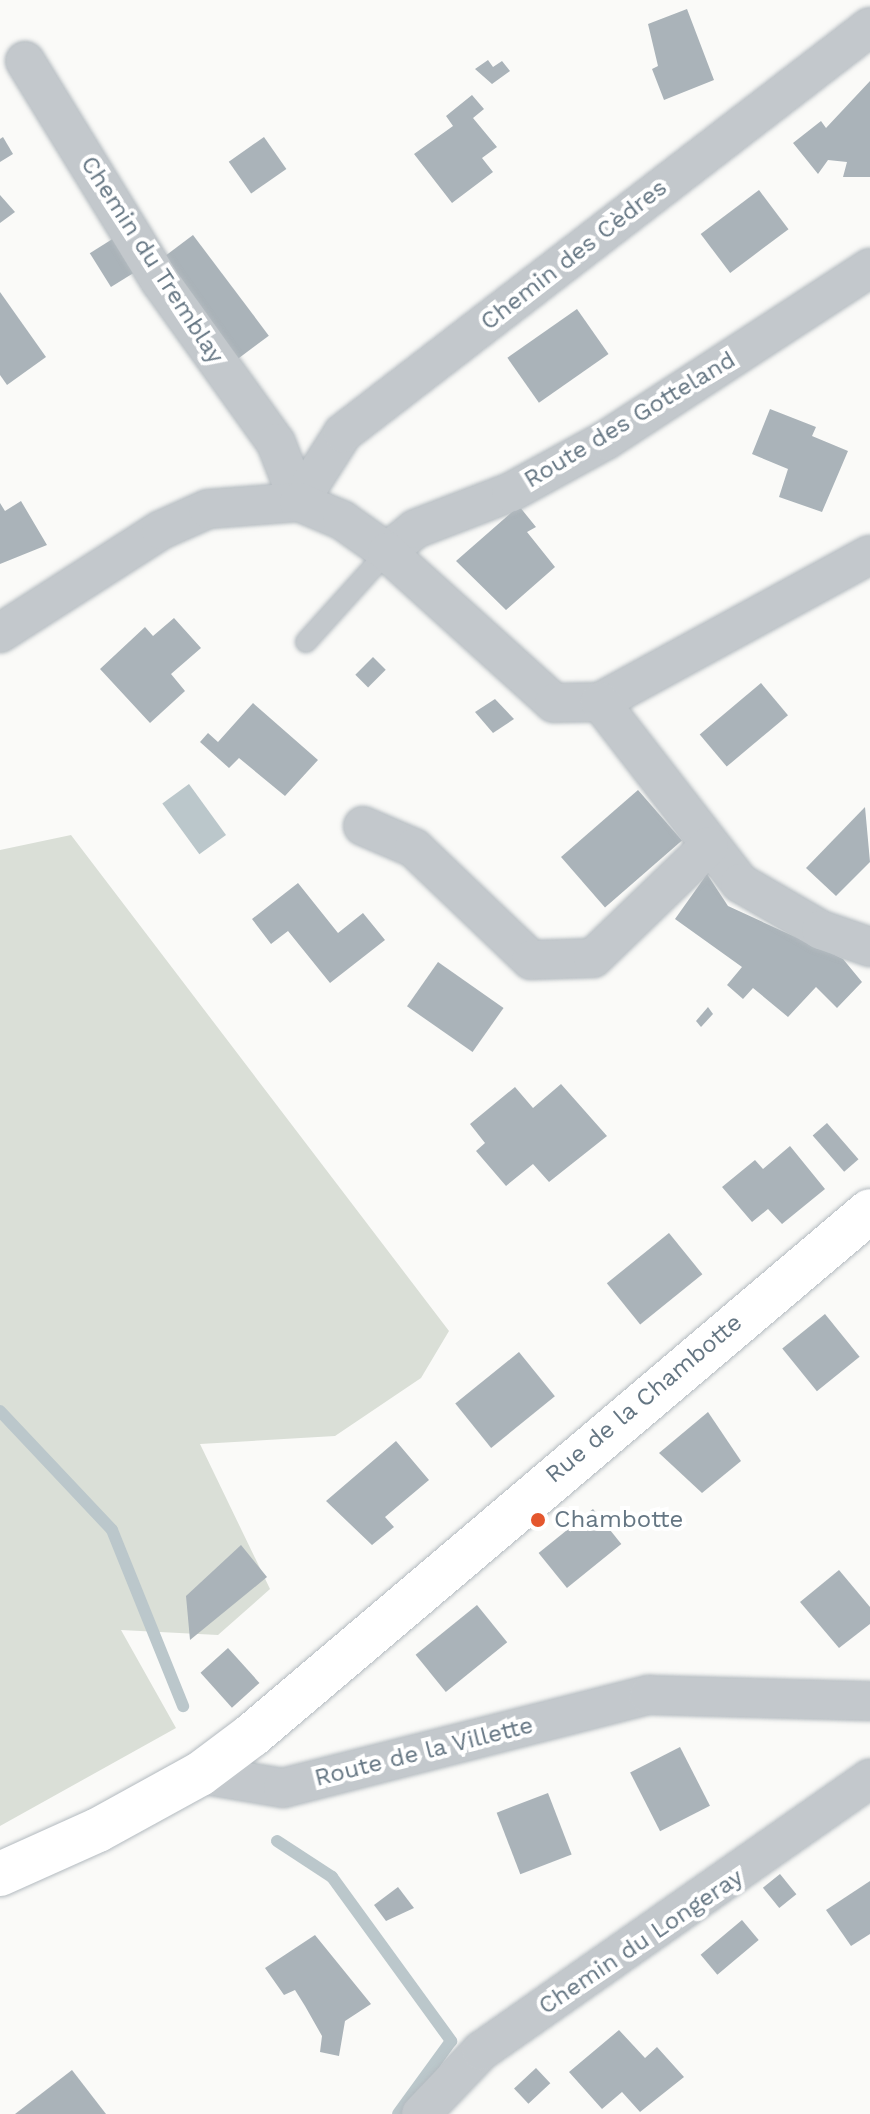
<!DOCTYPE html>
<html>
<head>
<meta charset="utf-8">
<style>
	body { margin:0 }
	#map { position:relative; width:870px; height:2114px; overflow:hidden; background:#fafaf8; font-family:"Work Sans",sans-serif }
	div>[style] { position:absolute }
	.green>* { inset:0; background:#dadfd7 }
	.water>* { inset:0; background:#bbc7cb; transform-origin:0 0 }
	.stream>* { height:12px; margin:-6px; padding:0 6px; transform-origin:6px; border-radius:6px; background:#bbc7cb }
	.building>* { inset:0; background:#aab3b9; transform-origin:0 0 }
	.roads { filter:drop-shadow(0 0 2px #b3babf) drop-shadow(0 0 2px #b3babf) }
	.service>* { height:20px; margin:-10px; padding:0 10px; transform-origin:10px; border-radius:10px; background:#c3c8cc }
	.minor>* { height:38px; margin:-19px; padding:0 19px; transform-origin:19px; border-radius:19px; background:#c3c8cc }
	.secondary>* { height:44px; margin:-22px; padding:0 22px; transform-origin:22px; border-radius:22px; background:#fff }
	.dots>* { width:22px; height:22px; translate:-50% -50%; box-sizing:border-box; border:4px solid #fff; border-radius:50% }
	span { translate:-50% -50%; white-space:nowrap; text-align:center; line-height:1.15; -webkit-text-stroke:8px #fff; paint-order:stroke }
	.street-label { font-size:24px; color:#657683 }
	.poi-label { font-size:24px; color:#657683 }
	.left { translate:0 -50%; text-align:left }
</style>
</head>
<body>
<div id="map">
	<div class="green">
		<div style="clip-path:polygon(71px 835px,449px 1331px,421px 1378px,335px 1436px,200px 1444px,270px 1589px,218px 1635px,121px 1630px,176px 1728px,0 1826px,0 850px)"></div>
	</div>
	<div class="water">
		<div style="left:189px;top:784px;width:63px;height:33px;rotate:54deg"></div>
	</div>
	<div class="stream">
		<div style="left:0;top:1411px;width:163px;rotate:46.7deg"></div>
		<div style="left:112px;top:1530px;width:190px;rotate:68deg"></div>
		<div style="left:277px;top:1841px;width:66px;rotate:33.2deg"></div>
		<div style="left:332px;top:1877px;width:203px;rotate:54deg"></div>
		<div style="left:451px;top:2041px;width:90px;rotate:126deg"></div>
	</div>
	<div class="building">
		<div style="clip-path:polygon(687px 9px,714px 80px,664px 100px,652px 69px,658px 66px,648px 24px)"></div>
		<div style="clip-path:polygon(488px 60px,493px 67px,502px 61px,510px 71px,492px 84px,475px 69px)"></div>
		<div style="clip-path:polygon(870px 81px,870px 177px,843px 177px,847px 162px,828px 160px,818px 174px,793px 143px,821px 121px,826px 128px)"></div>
		<div style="clip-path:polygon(472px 95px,484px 109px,473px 118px,497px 147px,482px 158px,493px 172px,452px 203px,414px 154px,453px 126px,446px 116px)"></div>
		<div style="clip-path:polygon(3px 137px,13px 154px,0 162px,0 139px)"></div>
		<div style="left:264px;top:137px;width:39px;height:43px;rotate:55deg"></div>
		<div style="left:759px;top:190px;width:49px;height:73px;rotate:53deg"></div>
		<div style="clip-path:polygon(0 195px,15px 212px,0 223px)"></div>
		<div style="left:122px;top:233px;width:40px;height:38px;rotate:58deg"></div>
		<div style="left:193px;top:235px;width:126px;height:44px;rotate:53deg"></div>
		<div style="clip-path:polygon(0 292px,46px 357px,7px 385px,0 375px)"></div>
		<div style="left:577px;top:309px;width:55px;height:85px;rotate:55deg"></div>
		<div style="clip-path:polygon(770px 409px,816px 427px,812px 436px,848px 451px,822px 512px,779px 497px,788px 469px,752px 454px)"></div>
		<div style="clip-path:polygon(21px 501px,47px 545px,0 564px,0 503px,5px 511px)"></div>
		<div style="clip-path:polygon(519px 506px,536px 527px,527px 532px,555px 567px,506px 610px,456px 561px)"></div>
		<div style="clip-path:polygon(174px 618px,201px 648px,171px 674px,185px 691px,150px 723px,100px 669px,145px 627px,153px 636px)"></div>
		<div style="left:373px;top:657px;width:18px;height:25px;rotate:45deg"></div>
		<div style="left:761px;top:683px;width:42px;height:80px;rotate:50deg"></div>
		<div style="clip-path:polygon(495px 699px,514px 719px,493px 733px,475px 712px)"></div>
		<div style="clip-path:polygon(253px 703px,318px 760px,285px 796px,239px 758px,229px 768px,200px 742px,208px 733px,218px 742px)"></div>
		<div style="left:638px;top:790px;width:67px;height:102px;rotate:49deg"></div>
		<div style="clip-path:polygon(865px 807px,870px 862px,836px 896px,806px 868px)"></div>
		<div style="clip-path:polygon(707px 874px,728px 906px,843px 959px,862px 982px,837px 1008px,816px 987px,788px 1017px,753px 988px,743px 999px,727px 985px,742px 967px,675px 919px)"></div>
		<div style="clip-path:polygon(298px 883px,338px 933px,363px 913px,385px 940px,330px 983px,288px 931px,271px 944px,252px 919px)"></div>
		<div style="left:438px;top:962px;width:80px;height:54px;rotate:35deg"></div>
		<div style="clip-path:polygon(708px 1007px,713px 1014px,701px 1027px,696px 1021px)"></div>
		<div style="clip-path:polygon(561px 1084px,607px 1136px,549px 1182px,533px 1164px,506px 1186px,476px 1151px,485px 1143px,470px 1124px,515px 1087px,533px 1108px)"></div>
		<div style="left:827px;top:1123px;width:48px;height:19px;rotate:49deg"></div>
		<div style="clip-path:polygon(790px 1146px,825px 1189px,782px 1224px,768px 1209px,752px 1222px,722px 1187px,755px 1160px,763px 1169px)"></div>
		<div style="left:669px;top:1233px;width:53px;height:80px;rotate:51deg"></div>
		<div style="left:825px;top:1314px;width:55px;height:55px;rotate:51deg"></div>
		<div style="left:519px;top:1352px;width:57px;height:82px;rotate:51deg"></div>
		<div style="clip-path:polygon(708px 1412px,741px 1461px,702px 1493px,659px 1453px)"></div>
		<div style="clip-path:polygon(396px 1441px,429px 1480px,385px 1517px,394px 1527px,372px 1545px,326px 1501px)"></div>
		<div style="left:593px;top:1509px;width:45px;height:70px;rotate:51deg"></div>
		<div style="clip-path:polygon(241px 1545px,267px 1577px,190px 1640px,186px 1596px)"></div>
		<div style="clip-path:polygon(839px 1570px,870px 1607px,870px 1624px,839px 1648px,800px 1602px)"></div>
		<div style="left:477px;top:1605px;width:48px;height:79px;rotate:51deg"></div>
		<div style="left:228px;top:1648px;width:47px;height:37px;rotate:48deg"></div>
		<div style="left:680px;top:1747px;width:66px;height:56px;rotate:63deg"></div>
		<div style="left:548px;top:1793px;width:66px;height:55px;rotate:69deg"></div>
		<div style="left:780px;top:1874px;width:26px;height:22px;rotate:51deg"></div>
		<div style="clip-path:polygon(870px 1881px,870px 1934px,851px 1946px,826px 1910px)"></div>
		<div style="clip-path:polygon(398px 1887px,414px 1908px,386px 1921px,374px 1905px)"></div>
		<div style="left:742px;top:1920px;width:26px;height:54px;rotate:50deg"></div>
		<div style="clip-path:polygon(315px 1935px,371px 2004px,345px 2021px,339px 2056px,320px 2052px,322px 2036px,305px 2006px,295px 1990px,284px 1995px,265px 1968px)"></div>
		<div style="clip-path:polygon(619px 2030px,645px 2058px,657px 2047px,684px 2077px,640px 2112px,622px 2092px,602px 2109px,569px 2072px)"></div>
		<div style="left:536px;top:2068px;width:21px;height:30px;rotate:47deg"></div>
		<div style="clip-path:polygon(72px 2070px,106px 2114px,15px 2114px)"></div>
	</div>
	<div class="roads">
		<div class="service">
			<div style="left:306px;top:642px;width:121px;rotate:-48deg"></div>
		</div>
		<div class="minor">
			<div style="left:25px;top:61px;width:258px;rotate:58.5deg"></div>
			<div style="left:160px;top:281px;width:199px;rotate:54.4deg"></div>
			<div style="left:276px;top:443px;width:63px;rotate:68.7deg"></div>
			<div style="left:299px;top:502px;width:82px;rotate:-57.5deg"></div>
			<div style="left:343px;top:433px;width:665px;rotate:-37.61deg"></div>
			<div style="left:387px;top:552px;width:36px;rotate:-39deg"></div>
			<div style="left:415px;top:529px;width:103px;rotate:-21.1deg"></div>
			<div style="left:511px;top:492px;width:108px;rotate:-28.7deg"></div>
			<div style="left:606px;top:440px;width:315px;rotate:-33.1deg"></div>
			<div style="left:0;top:633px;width:191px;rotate:-32.6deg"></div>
			<div style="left:161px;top:530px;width:51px;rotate:-24.1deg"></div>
			<div style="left:208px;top:509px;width:91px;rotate:-4.4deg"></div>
			<div style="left:299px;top:502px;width:47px;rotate:22.7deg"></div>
			<div style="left:342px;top:520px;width:55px;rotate:35.4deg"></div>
			<div style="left:387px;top:552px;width:225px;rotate:42.1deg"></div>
			<div style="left:554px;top:703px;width:46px;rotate:-1.2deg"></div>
			<div style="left:600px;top:702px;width:307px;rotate:-28.6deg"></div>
			<div style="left:600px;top:702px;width:229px;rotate:52.3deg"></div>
			<div style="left:740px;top:883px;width:94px;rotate:30.1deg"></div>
			<div style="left:821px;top:930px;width:52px;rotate:19.1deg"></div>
			<div style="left:363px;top:826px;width:56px;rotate:23.3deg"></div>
			<div style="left:414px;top:848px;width:162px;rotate:43.7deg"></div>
			<div style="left:531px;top:960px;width:62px;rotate:-1.8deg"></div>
			<div style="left:593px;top:958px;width:161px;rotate:-44deg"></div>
			<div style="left:200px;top:1774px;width:84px;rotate:9.6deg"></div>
			<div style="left:283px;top:1788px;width:378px;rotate:-14.3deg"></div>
			<div style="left:649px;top:1695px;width:221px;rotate:1.6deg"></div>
			<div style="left:421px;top:2114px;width:87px;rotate:-46.4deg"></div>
			<div style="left:481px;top:2051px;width:475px;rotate:-35deg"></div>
		</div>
		<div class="secondary">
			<div style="left:0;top:1874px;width:107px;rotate:-24.2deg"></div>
			<div style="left:98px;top:1830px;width:116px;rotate:-28.8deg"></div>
			<div style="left:200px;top:1774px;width:65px;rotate:-36.9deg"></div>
			<div style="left:252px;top:1735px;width:810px;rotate:-40.29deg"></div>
		</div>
	</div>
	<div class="dots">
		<div style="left:538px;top:1520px;background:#e4572e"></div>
	</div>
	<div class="street-label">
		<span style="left:574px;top:255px;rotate:-38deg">Chemin des Cèdres</span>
		<span style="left:152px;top:260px;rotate:57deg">Chemin du Tremblay</span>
		<span style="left:630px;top:420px;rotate:-31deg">Route des Gotteland</span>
		<span style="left:644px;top:1399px;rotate:-40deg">Rue de la Chambotte</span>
		<span style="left:424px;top:1752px;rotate:-14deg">Route de la Villette</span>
		<span style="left:641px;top:1942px;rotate:-34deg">Chemin du Longeray</span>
	</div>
	<div class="poi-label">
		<span class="left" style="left:554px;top:1520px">Chambotte</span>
	</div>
</div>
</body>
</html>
